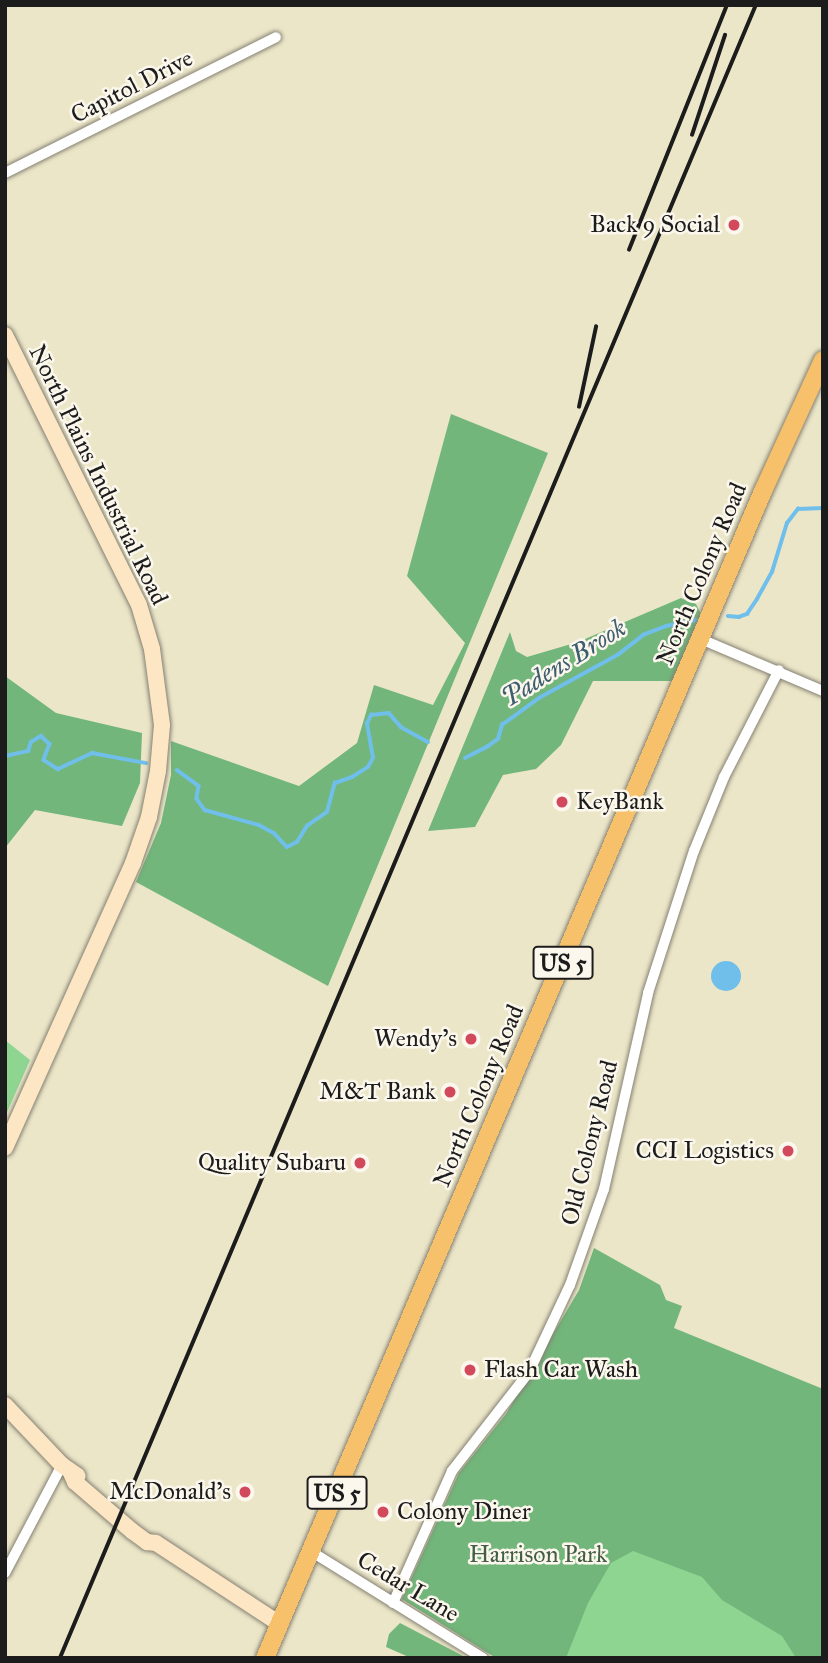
<!DOCTYPE html>
<html>
<head>
<meta charset="utf-8">
<style>
	body { margin:0 }
	#map { position:relative; width:828px; height:1663px; overflow:hidden; background:#ece6c9; font-family:"IM FELL Great Primer",serif }
	div>[style] { position:absolute }
	.green>* { inset:0; background:#8dd591 }
	.forest>* { inset:0; background:#72b67b }
	.water>* { inset:0; background:#70bfeb }
	.round { border-radius:50% }
	.stream>* { height:3.5px; margin:-1.75px; padding:0 1.75px; transform-origin:1.75px; border-radius:1.75px; background:#70bfeb }
	.roads { filter:drop-shadow(0 0 2px #848172) drop-shadow(0 0 2px #848172) }
	.street>* { height:10px; margin:-5px; padding:0 5px; transform-origin:5px; border-radius:5px; background:#fff }
	.secondary>* { height:16px; margin:-8px; padding:0 8px; transform-origin:8px; border-radius:8px; background:#fce6c4 }
	.primary>* { height:18px; margin:-9px; padding:0 9px; transform-origin:9px; border-radius:9px; background:#f7c06b }
	.rail>* { height:3.5px; margin:-1.75px; padding:0 1.75px; transform-origin:1.75px; border-radius:1.75px; background:#1c1c1c }
	.dots>* { width:19px; height:19px; translate:-50% -50%; box-sizing:border-box; border:4px solid #fbf7ec; border-radius:50% }
	span { translate:-50% -50%; white-space:nowrap; text-align:center; line-height:1.15; -webkit-text-stroke:5px #fbf7ec; paint-order:stroke }
	.shield-label span { padding:2px 5px; background:#fbf7ec; border:2px solid; border-radius:5px; -webkit-text-stroke-width:0 }
	.shield-label { font-size:23px; color:#1c1c1c; font-weight:700 }
	.street-label { font-size:24px; color:#1c1c1c }
	.poi-label { font-size:24px; color:#1c1c1c }
	.right { translate:-100% -50%; text-align:right }
	.left { translate:0 -50%; text-align:left }
	.park-label { font-size:24px; color:#445d45 }
	.water-label { font-size:26px; color:#3e5d6f; font-style:italic }
	.frame { position:absolute; inset:0; border:7px solid #1c1c1c; pointer-events:none }
</style>
</head>
<body>
<div id="map">
	<div class="green">
		<div style="clip-path:polygon(5px 1040px,30px 1060px,5px 1117px)"></div>
		<div style="clip-path:polygon(506px 1414px,823px 1658px,496px 1658px,402px 1599px,459px 1473px)"></div>
	</div>
	<div class="forest">
		<div style="clip-path:polygon(451px 414px,548px 453px,328px 986px,136px 882px,161px 823px,171px 775px,171px 741px,299px 786px,357px 743px,374px 685px,433px 705px,465px 643px,407px 576px)"></div>
		<div style="clip-path:polygon(681px 598px,696px 604px,701px 614px,673px 681px,593px 681px,561px 745px,536px 769px,503px 775px,475px 827px,428px 831px,510px 632px,516px 651px,527px 657px,578px 642px)"></div>
		<div style="clip-path:polygon(5px 676px,56px 713px,142px 733px,140px 783px,122px 826px,35px 810px,5px 848px)"></div>
		<div style="clip-path:polygon(594px 1248px,660px 1285px,666px 1300px,682px 1306px,674px 1328px,823px 1389px,823px 1658px,796px 1658px,782px 1636px,722px 1600px,702px 1577px,633px 1551px,611px 1563px,588px 1603px,566px 1658px,496px 1658px,402px 1599px,459px 1473px,506px 1414px,579px 1290px)"></div>
		<div style="clip-path:polygon(400px 1623px,467px 1658px,411px 1658px,386px 1647px,389px 1634px)"></div>
	</div>
	<div class="water">
		<div class="round" style="left:711px;top:961px;width:30px;height:30px"></div>
	</div>
	<div class="stream">
		<div style="left:728px;top:616px;width:11px;rotate:5deg"></div>
		<div style="left:739px;top:617px;width:9px;rotate:-21deg"></div>
		<div style="left:747px;top:614px;width:18px;rotate:-56deg"></div>
		<div style="left:757px;top:599px;width:31px;rotate:-61deg"></div>
		<div style="left:772px;top:572px;width:51px;rotate:-73deg"></div>
		<div style="left:787px;top:523px;width:18px;rotate:-52deg"></div>
		<div style="left:798px;top:509px;width:25px;rotate:-2deg"></div>
		<div style="left:5px;top:756px;width:24px;rotate:-12deg"></div>
		<div style="left:28px;top:751px;width:9px;rotate:-72deg"></div>
		<div style="left:31px;top:742px;width:12px;rotate:-31deg"></div>
		<div style="left:41px;top:736px;width:12px;rotate:42deg"></div>
		<div style="left:50px;top:744px;width:17px;rotate:111deg"></div>
		<div style="left:44px;top:760px;width:17px;rotate:33deg"></div>
		<div style="left:58px;top:769px;width:38px;rotate:-25deg"></div>
		<div style="left:92px;top:753px;width:55px;rotate:10.5deg"></div>
		<div style="left:465px;top:758px;width:25px;rotate:-27deg"></div>
		<div style="left:487px;top:747px;width:14px;rotate:-36deg"></div>
		<div style="left:498px;top:739px;width:15px;rotate:-74deg"></div>
		<div style="left:502px;top:725px;width:46px;rotate:-36.1deg"></div>
		<div style="left:539px;top:698px;width:91px;rotate:-28.8deg"></div>
		<div style="left:619px;top:654px;width:31px;rotate:-38deg"></div>
		<div style="left:643px;top:635px;width:25px;rotate:-21deg"></div>
		<div style="left:666px;top:626px;width:31px;rotate:-11deg"></div>
		<div style="left:177px;top:770px;width:27px;rotate:36deg"></div>
		<div style="left:199px;top:786px;width:13px;rotate:99deg"></div>
		<div style="left:197px;top:799px;width:14px;rotate:54deg"></div>
		<div style="left:205px;top:810px;width:56px;rotate:15.5deg"></div>
		<div style="left:259px;top:825px;width:17px;rotate:28deg"></div>
		<div style="left:274px;top:833px;width:19px;rotate:47deg"></div>
		<div style="left:287px;top:847px;width:11px;rotate:-27deg"></div>
		<div style="left:297px;top:842px;width:19px;rotate:-58deg"></div>
		<div style="left:307px;top:826px;width:24px;rotate:-35deg"></div>
		<div style="left:327px;top:812px;width:30px;rotate:-75deg"></div>
		<div style="left:335px;top:783px;width:18px;rotate:-19deg"></div>
		<div style="left:352px;top:777px;width:19px;rotate:-32deg"></div>
		<div style="left:368px;top:767px;width:10px;rotate:-61deg"></div>
		<div style="left:373px;top:758px;width:35px;rotate:-100deg"></div>
		<div style="left:367px;top:724px;width:10px;rotate:-66deg"></div>
		<div style="left:371px;top:715px;width:18px;rotate:-6deg"></div>
		<div style="left:389px;top:713px;width:18px;rotate:49deg"></div>
		<div style="left:401px;top:727px;width:31px;rotate:29deg"></div>
	</div>
	<div class="roads">
		<div class="street">
			<div style="left:5px;top:173px;width:303px;rotate:-26.6deg"></div>
			<div style="left:701px;top:639px;width:133px;rotate:23.1deg"></div>
			<div style="left:312px;top:1552px;width:201px;rotate:31.8deg"></div>
			<div style="left:5px;top:1573px;width:122px;rotate:-62.2deg"></div>
			<div style="left:393px;top:1603px;width:145px;rotate:-65.9deg"></div>
			<div style="left:452px;top:1471px;width:125px;rotate:-52.1deg"></div>
			<div style="left:529px;top:1372px;width:96px;rotate:-64.8deg"></div>
			<div style="left:570px;top:1285px;width:102px;rotate:-70.5deg"></div>
			<div style="left:604px;top:1189px;width:201px;rotate:-77.3deg"></div>
			<div style="left:648px;top:993px;width:149px;rotate:-72.1deg"></div>
			<div style="left:694px;top:851px;width:80px;rotate:-67.9deg"></div>
			<div style="left:724px;top:777px;width:120px;rotate:-62.8deg"></div>
		</div>
		<div class="secondary">
			<div style="left:5px;top:335px;width:301px;rotate:63.6deg"></div>
			<div style="left:139px;top:605px;width:46px;rotate:73.5deg"></div>
			<div style="left:152px;top:649px;width:77px;rotate:82.5deg"></div>
			<div style="left:162px;top:725px;width:46px;rotate:95deg"></div>
			<div style="left:158px;top:771px;width:47px;rotate:101.1deg"></div>
			<div style="left:149px;top:817px;width:49px;rotate:109.2deg"></div>
			<div style="left:133px;top:863px;width:312px;rotate:114.2deg"></div>
			<div style="left:5px;top:1405px;width:83px;rotate:46.5deg"></div>
			<div style="left:62px;top:1465px;width:19px;rotate:35deg"></div>
			<div style="left:71px;top:1473px;width:10px;rotate:66deg"></div>
			<div style="left:75px;top:1482px;width:75px;rotate:40.7deg"></div>
			<div style="left:132px;top:1531px;width:19px;rotate:36deg"></div>
			<div style="left:147px;top:1542px;width:9px;rotate:6deg"></div>
			<div style="left:156px;top:1543px;width:148px;rotate:33.2deg"></div>
		</div>
		<div class="primary">
			<div style="left:265px;top:1658px;width:1269px;rotate:-66.89deg"></div>
			<div style="left:763px;top:491px;width:144px;rotate:-65.4deg"></div>
		</div>
	</div>
	<div class="rail">
		<div style="left:692px;top:135px;width:105px;rotate:-71.7deg"></div>
		<div style="left:629px;top:250px;width:264px;rotate:-68.2deg"></div>
		<div style="left:579px;top:407px;width:82px;rotate:-78deg"></div>
		<div style="left:60px;top:1658px;width:1794px;rotate:-67.17deg"></div>
	</div>
	<div class="dots">
		<div style="left:734px;top:225px;background:#d1495b"></div>
		<div style="left:562px;top:802px;background:#d1495b"></div>
		<div style="left:471px;top:1039px;background:#d1495b"></div>
		<div style="left:450px;top:1092px;background:#d1495b"></div>
		<div style="left:788px;top:1151px;background:#d1495b"></div>
		<div style="left:360px;top:1163px;background:#d1495b"></div>
		<div style="left:470px;top:1370px;background:#d1495b"></div>
		<div style="left:245px;top:1492px;background:#d1495b"></div>
		<div style="left:383px;top:1512px;background:#d1495b"></div>
	</div>
	<div class="shield-label">
		<span style="left:563px;top:963px">US 5</span>
		<span style="left:337px;top:1493px">US 5</span>
	</div>
	<div class="street-label">
		<span style="left:132px;top:87px;rotate:-27deg">Capitol Drive</span>
		<span style="left:98px;top:475px;rotate:64deg">North Plains Industrial Road</span>
		<span style="left:702px;top:574px;rotate:-67deg">North Colony Road</span>
		<span style="left:479px;top:1096px;rotate:-67deg">North Colony Road</span>
		<span style="left:590px;top:1143px;rotate:-76deg">Old Colony Road</span>
		<span style="left:408px;top:1587px;rotate:31deg">Cedar Lane</span>
	</div>
	<div class="poi-label">
		<span class="right" style="left:720px;top:225px">Back 9 Social</span>
		<span class="left" style="left:576px;top:802px">KeyBank</span>
		<span class="right" style="left:457px;top:1039px">Wendy's</span>
		<span class="right" style="left:436px;top:1092px">M&amp;T Bank</span>
		<span class="right" style="left:774px;top:1151px">CCI Logistics</span>
		<span class="right" style="left:346px;top:1163px">Quality Subaru</span>
		<span class="left" style="left:484px;top:1370px">Flash Car Wash</span>
		<span class="right" style="left:231px;top:1492px">McDonald's</span>
		<span class="left" style="left:397px;top:1512px">Colony Diner</span>
	</div>
	<div class="park-label">
		<span style="left:538px;top:1555px">Harrison Park</span>
	</div>
	<div class="water-label">
		<span style="left:564px;top:663px;rotate:-32deg">Padens Brook</span>
	</div>
	<div class="frame"></div>
</div>
</body>
</html>
